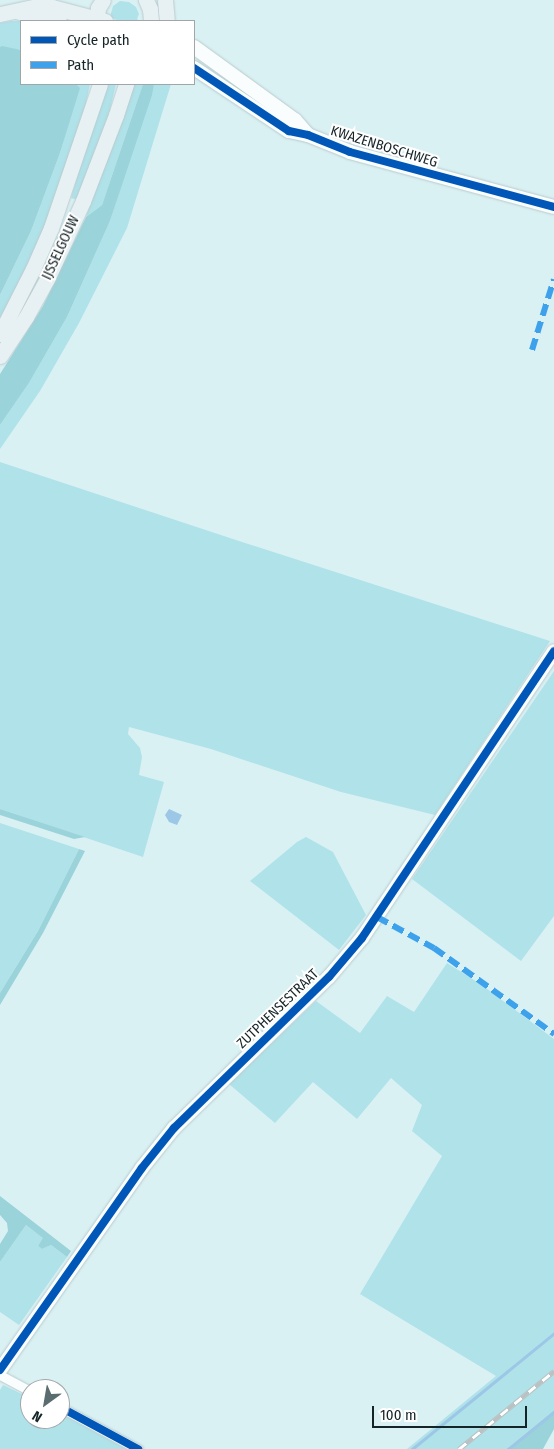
<!DOCTYPE html>
<html>
<head>
<meta charset="utf-8">
<style>
	body { margin:0 }
	#map { position:relative; width:554px; height:1449px; overflow:hidden; background:#daf1f4; font-family:"Fira Sans Condensed",sans-serif }
	div>[style] { position:absolute }
	.green>* { inset:0; background:#b0e2e9 }
	.forest>* { inset:0; background:#9ad3da }
	.water>* { inset:0; background:#9cc7e7 }
	.stream>* { height:3px; margin:-1.5px; padding:0 1.5px; transform-origin:1.5px; border-radius:1.5px; background:#9cc7e7 }
	.roads { filter:drop-shadow(0 0 1px #b9cbcd) drop-shadow(0 0 1px #b9cbcd) }
	.street>* { height:9px; margin:-4.5px; padding:0 4.5px; transform-origin:4.5px; border-radius:4.5px; background:#f9fdfd }
	.secondary>* { height:14px; margin:-7px; padding:0 7px; transform-origin:7px; border-radius:7px; background:#f9fdfd }
	.primary>* { height:15px; margin:-7.5px; padding:0 7.5px; transform-origin:7.5px; border-radius:7.5px; background:#e7f1f4 }
	.rail>* { height:5px; margin-top:-2.5px; transform-origin:0; background:repeating-linear-gradient(90deg,#fff 0 9px,#bbc1c2 0 18px); box-sizing:border-box; border-block:1px solid #bbc1c2 }
	.quiet>* { height:6px; margin-top:-3px; transform-origin:0; background:repeating-linear-gradient(90deg,#3da2eb 0 12px,transparent 0 18px) }
	.cycleway>* { height:8px; margin:-4px; padding:0 4px; transform-origin:4px; border-radius:4px; background:#0057b8 }
	span { translate:-50% -50%; white-space:nowrap; text-align:center; line-height:1.15; -webkit-text-stroke:4px #fff; paint-order:stroke }
	.street-label { font-size:14px; color:#152427 }
	.legend { position:absolute; left:20px; top:20px; width:175px; height:65px; box-sizing:border-box; background:#fff; border:1px solid #a1a7a9; margin:0; padding:6px 9px; list-style:none; font-size:15px; color:#152427 }
	.legend li { display:flex; align-items:center; gap:10px; height:25px }
	.legend b { width:25px; border:1px solid #a1a7a9 }
	.north { position:absolute; left:20px; top:1379px; width:50px; height:50px; box-sizing:border-box; background:#fff; border:1px solid #a1a7a9; border-radius:50%; rotate:212deg; font-size:14px; font-weight:700; line-height:20px; text-align:center; color:#152427 }
	.north::after { content:''; display:block; margin:auto; width:18px; height:22px; background:#5a6c6f; clip-path:polygon(50% 0,100% 100%,50% 72%,0 100%) }
	.scale { position:absolute; left:372px; top:1406px; width:155px; height:22px; box-sizing:border-box; border:2px solid #152427; border-top:0; padding-left:6px; font-size:15px; line-height:18px; white-space:nowrap; color:#152427; -webkit-text-stroke:4px #fff; paint-order:stroke }
</style>
</head>
<body>
<div id="map">
	<div class="green">
		<div style="clip-path:polygon(120px 1px,129px 2px,136px 7px,139px 14px,137px 19px,140px 21px,119px 21px,110px 17px,113px 6px)"></div>
		<div style="clip-path:polygon(11px 21px,38px 21px,21px 21px,21px 50px,0 47px,0 23px)"></div>
		<div style="clip-path:polygon(76px 84px,90px 84px,78px 141px,60px 201px,0 330px,0 295px,31px 231px,60px 153px,79px 88px)"></div>
		<div style="clip-path:polygon(104px 84px,116px 84px,109px 114px,78px 200px,71px 198px)"></div>
		<div style="clip-path:polygon(128px 84px,143px 84px,102px 205px,86px 217px)"></div>
		<div style="clip-path:polygon(154px 84px,171px 84px,127px 228px,79px 323px,40px 391px,0 449px,0 425px,29px 383px,67px 317px,110px 221px)"></div>
		<div style="clip-path:polygon(0 462px,239px 541px,550px 641px,435px 815px,341px 792px,211px 749px,129px 727px,128px 734px,140px 748px,142px 757px,139px 775px,164px 782px,143px 857px,0 809px)"></div>
		<div style="clip-path:polygon(554px 671px,554px 916px,521px 961px,412px 879px)"></div>
		<div style="clip-path:polygon(0 823px,79px 849px,38px 931px,0 993px)"></div>
		<div style="clip-path:polygon(306px 837px,333px 852px,366px 915px,339px 950px,250px 881px,297px 842px)"></div>
		<div style="clip-path:polygon(447px 963px,482px 985px,554px 1039px,554px 1410px,507px 1449px,407px 1449px,496px 1376px,360px 1294px,442px 1156px,412px 1131px,422px 1105px,391px 1078px,357px 1119px,313px 1082px,275px 1123px,229px 1084px,316px 1001px,360px 1033px,387px 996px,414px 1012px)"></div>
		<div style="clip-path:polygon(26px 1225px,44px 1238px,38px 1246px,42px 1249px,51px 1245px,67px 1257px,19px 1325px,0 1312px,0 1262px)"></div>
		<div style="clip-path:polygon(3px 1385px,30px 1398px,30px 1419px,60px 1419px,60px 1413px,126px 1449px,0 1449px,0 1390px)"></div>
	</div>
	<div class="forest">
		<div style="clip-path:polygon(2px 46px,21px 50px,21px 84px,76px 84px,80px 88px,60px 153px,31px 231px,0 295px,0 47px)"></div>
		<div style="clip-path:polygon(143px 84px,154px 84px,152px 95px,110px 221px,67px 317px,29px 383px,0 425px,0 374px,43px 306px,86px 217px,102px 205px)"></div>
		<div style="clip-path:polygon(0 809px,85px 837px,74px 839px,0 815px)"></div>
		<div style="clip-path:polygon(79px 849px,85px 851px,43px 933px,0 1005px,0 993px,38px 931px)"></div>
		<div style="clip-path:polygon(0 1196px,71px 1251px,67px 1257px,51px 1245px,42px 1249px,38px 1246px,43px 1238px,26px 1225px,0 1262px,0 1244px,8px 1231px,7px 1223px,0 1215px)"></div>
		<div style="clip-path:polygon(554px 1410px,554px 1429px,543px 1449px,507px 1449px)"></div>
	</div>
	<div class="water">
		<div style="clip-path:polygon(169px 809px,182px 815px,177px 825px,169px 822px,165px 815px)"></div>
	</div>
	<div class="stream">
		<div style="left:412px;top:1449px;width:183px;rotate:-39.2deg"></div>
		<div style="left:508px;top:1449px;width:59px;rotate:-38.8deg"></div>
	</div>
	<div class="roads">
		<div class="street">
			<div style="left:0;top:1375px;width:34px;rotate:28deg"></div>
			<div style="left:60px;top:1407px;width:89px;rotate:28.3deg"></div>
		</div>
		<div class="secondary">
			<div style="left:194px;top:47px;width:125px;rotate:35.9deg"></div>
			<div style="left:295px;top:120px;width:20px;rotate:49deg"></div>
			<div style="left:194px;top:68px;width:114px;rotate:33.6deg"></div>
			<div style="left:289px;top:131px;width:19px;rotate:12deg"></div>
			<div style="left:308px;top:135px;width:45px;rotate:22deg"></div>
			<div style="left:350px;top:152px;width:211px;rotate:15.1deg"></div>
			<div style="left:0;top:1370px;width:247px;rotate:-54.9deg"></div>
			<div style="left:142px;top:1168px;width:51px;rotate:-51.3deg"></div>
			<div style="left:174px;top:1128px;width:216px;rotate:-44.3deg"></div>
			<div style="left:329px;top:977px;width:51px;rotate:-49.8deg"></div>
			<div style="left:362px;top:938px;width:345px;rotate:-56.2deg"></div>
		</div>
		<div class="primary">
			<div style="left:146px;top:0;width:10px;rotate:66deg"></div>
			<div style="left:150px;top:9px;width:12px;rotate:85deg"></div>
			<div style="left:165px;top:0;width:21px;rotate:85deg"></div>
			<div style="left:17px;top:11px;width:22px;rotate:18deg"></div>
			<div style="left:38px;top:18px;width:21px;rotate:8deg"></div>
			<div style="left:0;top:14px;width:39px;rotate:-12deg"></div>
			<div style="left:38px;top:6px;width:14px;rotate:4deg"></div>
			<div style="left:52px;top:7px;width:55px;rotate:14.8deg"></div>
			<div style="left:97px;top:21px;width:13px;rotate:-86deg"></div>
			<div style="left:98px;top:8px;width:9px;rotate:-58deg"></div>
			<div style="left:0;top:334px;width:73px;rotate:-63.1deg"></div>
			<div style="left:33px;top:269px;width:45px;rotate:-66.3deg"></div>
			<div style="left:51px;top:228px;width:152px;rotate:-71.2deg"></div>
			<div style="left:0;top:356px;width:47px;rotate:-56.3deg"></div>
			<div style="left:26px;top:317px;width:43px;rotate:-61.1deg"></div>
			<div style="left:47px;top:279px;width:86px;rotate:-65.2deg"></div>
			<div style="left:83px;top:201px;width:92px;rotate:-69deg"></div>
			<div style="left:116px;top:115px;width:33px;rotate:-72deg"></div>
		</div>
	</div>
	<div class="rail">
		<div style="left:459px;top:1449px;width:123px;rotate:-39.4deg"></div>
	</div>
	<div class="quiet">
		<div style="left:532px;top:350px;width:74px;rotate:-72.8deg"></div>
		<div style="left:377px;top:917px;width:65px;rotate:28.5deg"></div>
		<div style="left:434px;top:948px;width:148px;rotate:35.6deg"></div>
	</div>
	<div class="cycleway">
		<div style="left:194px;top:68px;width:114px;rotate:33.6deg"></div>
		<div style="left:289px;top:131px;width:19px;rotate:12deg"></div>
		<div style="left:308px;top:135px;width:45px;rotate:22deg"></div>
		<div style="left:350px;top:152px;width:211px;rotate:15.1deg"></div>
		<div style="left:0;top:1370px;width:247px;rotate:-54.9deg"></div>
		<div style="left:142px;top:1168px;width:51px;rotate:-51.3deg"></div>
		<div style="left:174px;top:1128px;width:216px;rotate:-44.3deg"></div>
		<div style="left:329px;top:977px;width:51px;rotate:-49.8deg"></div>
		<div style="left:362px;top:938px;width:345px;rotate:-56.2deg"></div>
		<div style="left:60px;top:1407px;width:89px;rotate:28.3deg"></div>
	</div>
	<div class="street-label">
		<span style="left:384px;top:147px;rotate:17deg">KWAZENBOSCHWEG</span>
		<span style="left:61px;top:248px;rotate:-65deg">IJSSELGOUW</span>
		<span style="left:278px;top:1009px;rotate:-44deg">ZUTPHENSESTRAAT</span>
	</div>
	<ul class="legend">
	<li><b style="height:6px;background:#0057b8"></b>Cycle path</li>
	<li><b style="height:6px;background:#3da2eb"></b>Path</li>
	</ul>
	<div class="north">N</div>
	<div class="scale">100 m</div>
</div>
</body>
</html>
